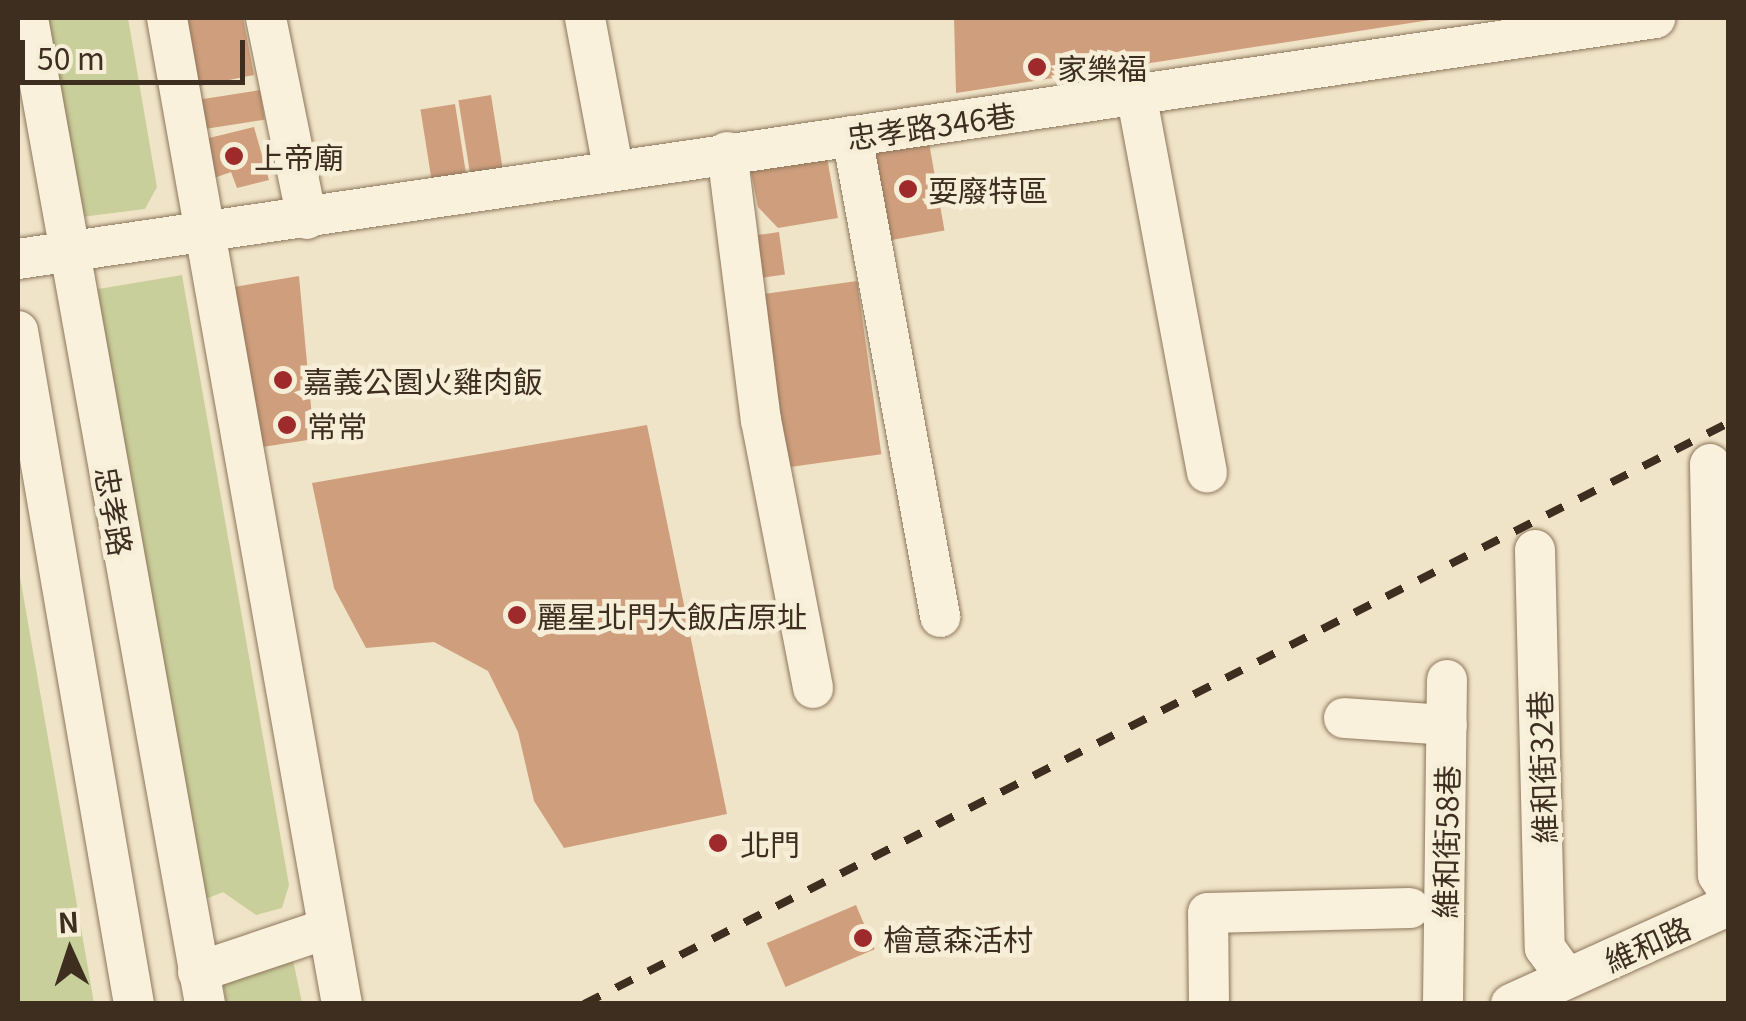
<!DOCTYPE html>
<html>
<head>
<meta charset="utf-8">
<style>
	body { margin:0 }
	#map { position:relative; width:1746px; height:1021px; overflow:hidden; background:#f0e4c8; font-family:Georgia,"Noto Sans TC",serif }
	div>[style] { position:absolute }
	.green>* { inset:0; background:#c9cf9b }
	.building>* { inset:0; background:#cf9f7d; transform-origin:0 0 }
	.roads { filter:drop-shadow(0 0 2px #8d765c) drop-shadow(0 0 2px #8d765c) }
	.minor>* { height:40px; margin:-20px; padding:0 20px; transform-origin:20px; border-radius:20px; background:#faf1dc }
	.rail>* { height:8px; margin-top:-4px; transform-origin:0; background:repeating-linear-gradient(90deg,#3d2e20 0 18px,transparent 0 36px) }
	.dots>* { width:28px; height:28px; translate:-50% -50%; box-sizing:border-box; border:5px solid #f7eed8; border-radius:50% }
	span { translate:-50% -50%; white-space:nowrap; text-align:center; line-height:1.15; -webkit-text-stroke:9px #f7eed8; paint-order:stroke }
	.poi-label { font-size:30px; color:#3d2e20 }
	.left { translate:0 -50%; text-align:left }
	.street-label { font-size:30px; color:#3d2e20 }
	.frame { position:absolute; inset:0; border:20px solid #3d2e20; pointer-events:none }
	.north { position:absolute; left:20px; top:901px; width:100px; height:100px; -webkit-text-stroke:8px #f7eed8; paint-order:stroke; rotate:357deg; font-size:28px; font-weight:700; line-height:40px; text-align:center; color:#3d2e20 }
	.north::after { content:''; display:block; margin:auto; width:35px; height:45px; background:#3d2e20; clip-path:polygon(50% 0,100% 100%,50% 72%,0 100%) }
	.scale { position:absolute; left:20px; top:40px; width:225px; height:45px; box-sizing:border-box; border:5px solid #3d2e20; border-top:0; padding-left:12px; font-size:30px; line-height:35px; white-space:nowrap; color:#3d2e20; -webkit-text-stroke:8px #f7eed8; paint-order:stroke }
</style>
</head>
<body>
<div id="map">
	<div class="green">
		<div style="clip-path:polygon(44px 18px,128px 18px,157px 187px,145px 209px,81px 217px)"></div>
		<div style="clip-path:polygon(182px 275px,289px 885px,282px 908px,256px 915px,223px 892px,206px 899px,86px 291px)"></div>
		<div style="clip-path:polygon(18px 565px,94px 1003px,18px 1003px)"></div>
		<div style="clip-path:polygon(292px 955px,302px 1003px,226px 1003px,223px 980px)"></div>
	</div>
	<div class="building">
		<div style="clip-path:polygon(179px 18px,243px 18px,254px 75px,194px 87px)"></div>
		<div style="clip-path:polygon(954px 18px,1430px 18px,1430px 20px,956px 93px)"></div>
		<div style="left:260px;top:90px;width:30px;height:67px;rotate:81deg"></div>
		<div style="left:491px;top:95px;width:85px;height:33px;rotate:81deg"></div>
		<div style="left:455px;top:104px;width:84px;height:35px;rotate:81deg"></div>
		<div style="clip-path:polygon(254px 127px,269px 180px,237px 188px,231px 172px,214px 178px,201px 140px)"></div>
		<div style="left:928px;top:137px;width:95px;height:58px;rotate:80deg"></div>
		<div style="clip-path:polygon(825px 147px,838px 218px,778px 228px,758px 207px,748px 157px)"></div>
		<div style="left:779px;top:232px;width:43px;height:28px;rotate:82deg"></div>
		<div style="clip-path:polygon(299px 276px,314px 439px,256px 448px,228px 288px)"></div>
		<div style="left:857px;top:281px;width:175px;height:101px;rotate:82deg"></div>
		<div style="clip-path:polygon(647px 425px,727px 814px,564px 848px,534px 801px,518px 732px,488px 671px,434px 642px,366px 648px,334px 588px,312px 483px)"></div>
		<div style="left:856px;top:905px;width:48px;height:97px;rotate:67deg"></div>
	</div>
	<div class="roads">
		<div class="minor">
			<div style="left:28px;top:18px;width:1002px;rotate:79.82deg"></div>
			<div style="left:167px;top:18px;width:1001px;rotate:79.94deg"></div>
			<div style="left:266px;top:18px;width:205px;rotate:78.5deg"></div>
			<div style="left:585px;top:18px;width:153px;rotate:79.4deg"></div>
			<div style="left:1136px;top:93px;width:386px;rotate:79.4deg"></div>
			<div style="left:852px;top:136px;width:489px;rotate:79.6deg"></div>
			<div style="left:727px;top:152px;width:270px;rotate:82.8deg"></div>
			<div style="left:761px;top:420px;width:273px;rotate:79deg"></div>
			<div style="left:18px;top:259px;width:1655px;rotate:-8.37deg"></div>
			<div style="left:18px;top:331px;width:683px;rotate:80.22deg"></div>
			<div style="left:1710px;top:464px;width:411px;rotate:88.9deg"></div>
			<div style="left:1718px;top:875px;width:19px;rotate:58deg"></div>
			<div style="left:1535px;top:550px;width:398px;rotate:88.6deg"></div>
			<div style="left:1545px;top:948px;width:37px;rotate:54deg"></div>
			<div style="left:1344px;top:718px;width:103px;rotate:3.9deg"></div>
			<div style="left:198px;top:972px;width:135px;rotate:-18.6deg"></div>
			<div style="left:1209px;top:1004px;width:91px;rotate:-90.6deg"></div>
			<div style="left:1208px;top:913px;width:202px;rotate:-1.4deg"></div>
			<div style="left:1443px;top:1004px;width:324px;rotate:-89.3deg"></div>
			<div style="left:1511px;top:1004px;width:238px;rotate:-24.3deg"></div>
		</div>
	</div>
	<div class="rail">
		<div style="left:584px;top:1004px;width:1283px;rotate:-26.92deg"></div>
	</div>
	<div class="dots">
		<div style="left:1037px;top:67px;background:#9e2a2b"></div>
		<div style="left:234px;top:156px;background:#9e2a2b"></div>
		<div style="left:908px;top:189px;background:#9e2a2b"></div>
		<div style="left:283px;top:380px;background:#9e2a2b"></div>
		<div style="left:287px;top:425px;background:#9e2a2b"></div>
		<div style="left:517px;top:615px;background:#9e2a2b"></div>
		<div style="left:718px;top:843px;background:#9e2a2b"></div>
		<div style="left:863px;top:938px;background:#9e2a2b"></div>
	</div>
	<div class="poi-label">
		<span class="left" style="left:1057px;top:67px">家樂福</span>
		<span class="left" style="left:254px;top:156px">上帝廟</span>
		<span class="left" style="left:928px;top:189px">耍廢特區</span>
		<span class="left" style="left:303px;top:380px">嘉義公園火雞肉飯</span>
		<span class="left" style="left:307px;top:425px">常常</span>
		<span class="left" style="left:537px;top:615px">麗星北門大飯店原址</span>
		<span class="left" style="left:740px;top:843px">北門</span>
		<span class="left" style="left:883px;top:938px">檜意森活村</span>
	</div>
	<div class="street-label">
		<span style="left:931px;top:125px;rotate:-8deg">忠孝路346巷</span>
		<span style="left:115px;top:511px;rotate:80deg">忠孝路</span>
		<span style="left:1541px;top:767px;rotate:-92deg">維和街32巷</span>
		<span style="left:1445px;top:842px;rotate:-89deg">維和街58巷</span>
		<span style="left:1647px;top:943px;rotate:-24deg">維和路</span>
	</div>
	<div class="frame"></div>
	<div class="north">N</div>
	<div class="scale">50 m</div>
</div>
</body>
</html>
